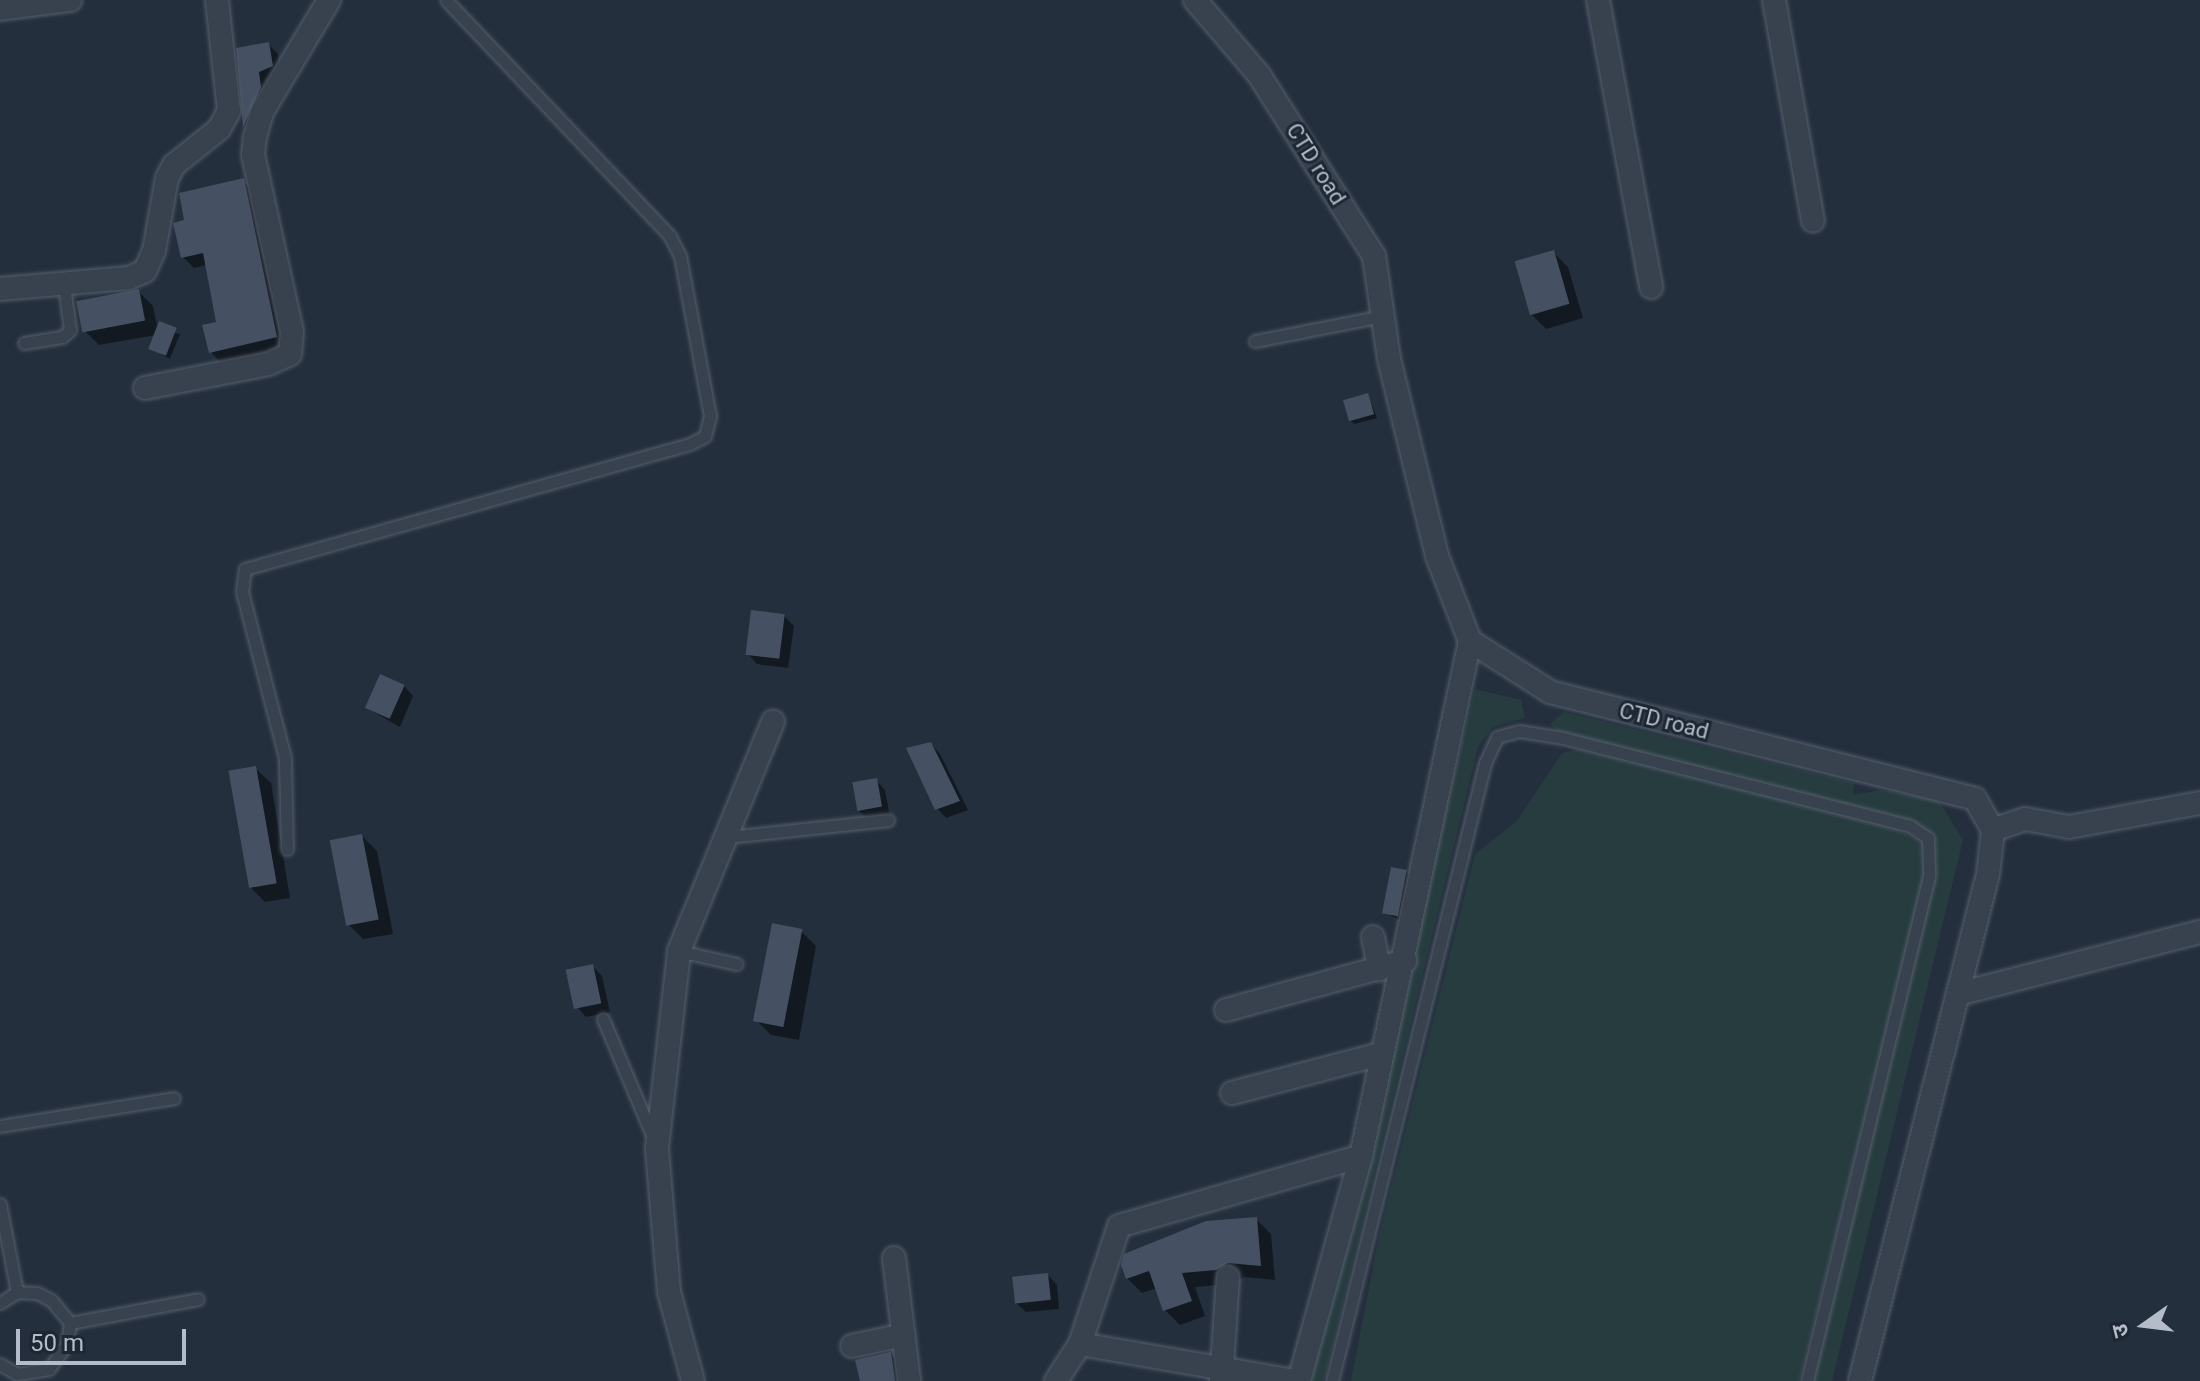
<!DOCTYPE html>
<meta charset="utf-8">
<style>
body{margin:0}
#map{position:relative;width:2200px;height:1381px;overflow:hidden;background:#242f3e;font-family:Roboto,"Noto Sans Devanagari",sans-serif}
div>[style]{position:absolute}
.green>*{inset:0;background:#263c3f}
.shadow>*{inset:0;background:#0007}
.building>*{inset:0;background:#455162;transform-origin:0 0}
.roads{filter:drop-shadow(0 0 2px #565f6c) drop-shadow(0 0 2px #565f6c)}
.service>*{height:11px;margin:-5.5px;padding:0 5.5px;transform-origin:5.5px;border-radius:5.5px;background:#38414e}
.minor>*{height:22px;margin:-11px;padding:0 11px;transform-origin:11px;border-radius:11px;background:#38414e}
span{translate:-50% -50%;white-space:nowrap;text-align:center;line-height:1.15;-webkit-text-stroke:6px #1d2633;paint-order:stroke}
.street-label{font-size:22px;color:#b4bcc9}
.north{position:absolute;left:2104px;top:1285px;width:80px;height:80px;-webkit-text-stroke:6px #1d2633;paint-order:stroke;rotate:256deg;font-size:22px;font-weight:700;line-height:32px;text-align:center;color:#b4bcc9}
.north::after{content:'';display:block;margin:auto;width:28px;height:36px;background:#b4bcc9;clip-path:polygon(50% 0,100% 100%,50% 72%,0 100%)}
.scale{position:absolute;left:16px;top:1329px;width:170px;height:36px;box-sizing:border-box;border:4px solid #b4bcc9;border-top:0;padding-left:10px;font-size:24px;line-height:28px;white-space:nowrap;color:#b4bcc9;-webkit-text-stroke:6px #1d2633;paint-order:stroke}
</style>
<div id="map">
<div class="green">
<div style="clip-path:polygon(1475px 689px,1521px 700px,1525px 718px,1493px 727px,1478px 747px,1324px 1381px,1308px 1381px)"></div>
<div style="clip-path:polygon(1564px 712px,1854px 783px,1853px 795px,1882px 790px,1939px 801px,1963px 840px,1832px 1381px,1810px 1381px,1935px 870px,1931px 834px,1912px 823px,1561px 734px,1550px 724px)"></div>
<div style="clip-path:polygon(1580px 749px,1894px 827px,1925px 845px,1926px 872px,1799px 1381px,1351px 1381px,1380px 1231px,1475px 854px,1516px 822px,1562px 753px)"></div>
</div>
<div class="shadow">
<div style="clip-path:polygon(268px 44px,278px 54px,280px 79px,267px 81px,270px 97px,253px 134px,245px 126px,238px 50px)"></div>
<div style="clip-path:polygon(243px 181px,254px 192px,288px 348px,222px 364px,211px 352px,219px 323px,207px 265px,194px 268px,183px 257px,186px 222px)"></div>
<div style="clip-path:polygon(1553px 252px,1568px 267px,1583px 318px,1546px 329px,1531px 314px)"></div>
<div style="clip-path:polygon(138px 291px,153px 306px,158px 330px,180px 334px,170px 359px,150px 348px,156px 335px,99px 345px,84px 330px)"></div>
<div style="clip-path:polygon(1368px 396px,1377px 418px,1354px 424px,1350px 420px)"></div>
<div style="clip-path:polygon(784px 616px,794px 626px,788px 668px,757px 664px,748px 654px)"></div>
<div style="clip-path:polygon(404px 686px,413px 696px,400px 727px,367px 708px)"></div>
<div style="clip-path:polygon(931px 744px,940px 754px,968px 810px,946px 818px,937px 808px)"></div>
<div style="clip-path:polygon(256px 769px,271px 783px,290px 898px,265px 902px,250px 887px)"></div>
<div style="clip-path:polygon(876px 780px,885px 790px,890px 817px,869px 820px,859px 811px)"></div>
<div style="clip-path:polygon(362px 836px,377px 851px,393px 934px,363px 939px,348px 924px)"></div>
<div style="clip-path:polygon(1406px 872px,1416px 882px,1407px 924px,1384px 912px)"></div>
<div style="clip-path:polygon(801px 931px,816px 946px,799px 1040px,771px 1035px,756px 1020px)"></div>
<div style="clip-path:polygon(592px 966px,602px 976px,610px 1012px,586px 1017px,577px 1007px)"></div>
<div style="clip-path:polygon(1256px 1219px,1271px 1234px,1275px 1280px,1244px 1277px,1232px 1284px,1195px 1287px,1205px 1316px,1180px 1325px,1165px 1310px,1157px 1288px,1142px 1293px,1127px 1278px)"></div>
<div style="clip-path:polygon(1048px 1275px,1057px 1285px,1059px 1309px,1026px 1312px,1016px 1303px)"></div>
<div style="clip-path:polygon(891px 1354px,900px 1364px,904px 1381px,864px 1381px)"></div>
</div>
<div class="building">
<div style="clip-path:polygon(269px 42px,273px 66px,259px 72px,261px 87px,243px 127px,236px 48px)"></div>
<div style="clip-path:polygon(244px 178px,277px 337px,209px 353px,202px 325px,216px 322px,203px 253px,181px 258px,173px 223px,184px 220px,179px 193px)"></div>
<div style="left:1554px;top:250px;width:56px;height:41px;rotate:74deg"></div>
<div style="left:139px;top:289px;width:32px;height:64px;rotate:79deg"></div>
<div style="left:159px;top:321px;width:19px;height:30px;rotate:21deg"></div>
<div style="left:1368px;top:393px;width:22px;height:26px;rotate:74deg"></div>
<div style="left:751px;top:610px;width:34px;height:45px;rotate:7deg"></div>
<div style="left:380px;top:674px;width:27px;height:37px;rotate:24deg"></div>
<div style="clip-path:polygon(931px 742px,960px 801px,935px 810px,906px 748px)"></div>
<div style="left:256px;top:766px;width:119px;height:28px;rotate:80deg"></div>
<div style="left:877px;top:778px;width:29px;height:25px;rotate:80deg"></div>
<div style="left:362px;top:834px;width:87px;height:33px;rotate:79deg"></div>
<div style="left:1391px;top:867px;width:16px;height:47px;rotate:11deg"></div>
<div style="left:772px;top:923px;width:31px;height:100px;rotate:11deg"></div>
<div style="left:593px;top:964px;width:40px;height:28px;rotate:78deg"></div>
<div style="clip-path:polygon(1257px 1217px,1261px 1266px,1228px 1263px,1216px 1270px,1182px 1273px,1192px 1301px,1163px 1311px,1149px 1271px,1126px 1279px,1121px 1265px,1124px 1254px,1206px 1221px)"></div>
<div style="left:1048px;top:1273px;width:27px;height:36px;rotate:84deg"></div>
<div style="clip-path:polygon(891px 1352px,895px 1381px,860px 1381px,855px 1360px)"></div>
</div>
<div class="roads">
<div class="service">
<div style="left:1255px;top:341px;width:130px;rotate:-11.1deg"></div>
<div style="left:24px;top:343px;width:38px;rotate:-9deg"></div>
<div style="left:62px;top:337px;width:11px;rotate:-41deg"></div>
<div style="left:70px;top:330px;width:45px;rotate:-97.6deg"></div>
<div style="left:729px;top:837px;width:160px;rotate:-6.1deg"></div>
<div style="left:287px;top:849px;width:91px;rotate:-91.3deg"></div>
<div style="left:285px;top:758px;width:171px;rotate:-104.5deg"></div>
<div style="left:242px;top:592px;width:23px;rotate:-83deg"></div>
<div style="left:245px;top:569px;width:462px;rotate:-15.7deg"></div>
<div style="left:690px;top:444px;width:17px;rotate:-28deg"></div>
<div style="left:705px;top:436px;width:21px;rotate:-76deg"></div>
<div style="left:710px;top:416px;width:163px;rotate:-100.6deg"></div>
<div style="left:680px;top:256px;width:22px;rotate:-117deg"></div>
<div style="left:670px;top:236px;width:325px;rotate:-133.5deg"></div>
<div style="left:679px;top:951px;width:59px;rotate:12.6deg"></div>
<div style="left:603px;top:1019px;width:131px;rotate:67.1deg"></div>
<div style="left:0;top:1126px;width:176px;rotate:-9.1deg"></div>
<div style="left:0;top:1204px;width:90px;rotate:79.1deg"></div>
<div style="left:0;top:1303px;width:20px;rotate:-33deg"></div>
<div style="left:17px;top:1292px;width:20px;rotate:3deg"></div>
<div style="left:37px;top:1293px;width:16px;rotate:27deg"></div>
<div style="left:51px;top:1300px;width:30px;rotate:50deg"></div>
<div style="left:70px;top:1323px;width:21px;rotate:98deg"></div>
<div style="left:67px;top:1344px;width:31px;rotate:126deg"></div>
<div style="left:49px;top:1369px;width:32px;rotate:171deg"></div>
<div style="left:17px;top:1374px;width:20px;rotate:-150deg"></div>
<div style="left:70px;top:1323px;width:130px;rotate:-10.6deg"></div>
<div style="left:1332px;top:1381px;width:637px;rotate:-76.09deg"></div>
<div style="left:1485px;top:763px;width:29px;rotate:-65deg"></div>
<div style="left:1497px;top:737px;width:23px;rotate:-15deg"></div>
<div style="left:1519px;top:731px;width:45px;rotate:9deg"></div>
<div style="left:1563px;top:738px;width:358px;rotate:14.2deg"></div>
<div style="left:1910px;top:826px;width:22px;rotate:34deg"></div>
<div style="left:1928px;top:838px;width:38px;rotate:88deg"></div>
<div style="left:1929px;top:876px;width:520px;rotate:103.58deg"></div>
</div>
<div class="minor">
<div style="left:1195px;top:0;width:99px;rotate:49.5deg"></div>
<div style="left:1259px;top:75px;width:214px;rotate:57.6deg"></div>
<div style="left:1374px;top:256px;width:104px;rotate:81.7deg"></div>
<div style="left:1389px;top:359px;width:203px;rotate:76.3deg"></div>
<div style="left:1437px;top:556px;width:91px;rotate:68.8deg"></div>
<div style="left:1470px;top:641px;width:95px;rotate:32.5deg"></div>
<div style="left:1550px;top:692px;width:438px;rotate:14.1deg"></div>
<div style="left:1975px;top:799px;width:36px;rotate:60deg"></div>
<div style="left:1993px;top:830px;width:44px;rotate:96.5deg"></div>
<div style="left:1988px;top:874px;width:523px;rotate:104.17deg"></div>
<div style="left:1598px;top:0;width:292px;rotate:79.5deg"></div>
<div style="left:1774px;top:0;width:224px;rotate:80deg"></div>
<div style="left:0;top:9px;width:71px;rotate:-7.3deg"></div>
<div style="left:0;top:289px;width:129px;rotate:-4.9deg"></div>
<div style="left:129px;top:278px;width:17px;rotate:-24deg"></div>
<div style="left:145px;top:271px;width:22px;rotate:-66deg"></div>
<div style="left:154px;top:251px;width:74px;rotate:-79.9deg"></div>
<div style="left:167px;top:178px;width:15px;rotate:-62deg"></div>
<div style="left:174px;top:165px;width:58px;rotate:-38.7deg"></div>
<div style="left:219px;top:129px;width:21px;rotate:-61deg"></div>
<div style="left:229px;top:111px;width:112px;rotate:-96.2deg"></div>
<div style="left:145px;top:388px;width:125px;rotate:-11deg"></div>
<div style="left:268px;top:364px;width:24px;rotate:-24deg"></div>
<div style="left:290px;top:354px;width:22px;rotate:-85deg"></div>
<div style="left:292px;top:332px;width:181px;rotate:-102.4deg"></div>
<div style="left:253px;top:155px;width:18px;rotate:-84deg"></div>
<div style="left:255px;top:137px;width:26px;rotate:-74deg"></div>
<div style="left:262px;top:112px;width:131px;rotate:-59.1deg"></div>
<div style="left:1993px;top:830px;width:34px;rotate:-19deg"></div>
<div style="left:2025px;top:819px;width:45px;rotate:10.3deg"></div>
<div style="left:2069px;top:827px;width:133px;rotate:-10.4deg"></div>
<div style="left:1373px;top:937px;width:33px;rotate:79deg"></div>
<div style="left:1958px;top:994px;width:250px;rotate:-14.4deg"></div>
<div style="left:1226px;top:1010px;width:186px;rotate:-15.3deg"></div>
<div style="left:1232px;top:1093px;width:154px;rotate:-14.7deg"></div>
<div style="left:894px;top:1258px;width:124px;rotate:83deg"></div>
<div style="left:1080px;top:1344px;width:218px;rotate:9.8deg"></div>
<div style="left:852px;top:1346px;width:53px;rotate:-11.9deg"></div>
<div style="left:693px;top:1381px;width:92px;rotate:-105.1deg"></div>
<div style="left:669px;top:1292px;width:144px;rotate:-94.8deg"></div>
<div style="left:657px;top:1148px;width:198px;rotate:-83.6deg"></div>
<div style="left:679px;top:951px;width:248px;rotate:-67.7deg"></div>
<div style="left:1056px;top:1381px;width:44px;rotate:-57deg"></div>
<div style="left:1080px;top:1344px;width:124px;rotate:-71.7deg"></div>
<div style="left:1119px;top:1226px;width:252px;rotate:-16.1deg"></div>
<div style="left:1361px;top:1156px;width:526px;rotate:-78.05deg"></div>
<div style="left:1221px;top:1381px;width:104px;rotate:-86.1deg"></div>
<div style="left:1299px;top:1381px;width:233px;rotate:-74.6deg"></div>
</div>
</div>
<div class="street-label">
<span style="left:1316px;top:164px;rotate:58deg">CTD road</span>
<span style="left:1664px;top:721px;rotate:14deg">CTD road</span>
</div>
<div class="north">उ</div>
<div class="scale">50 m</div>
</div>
